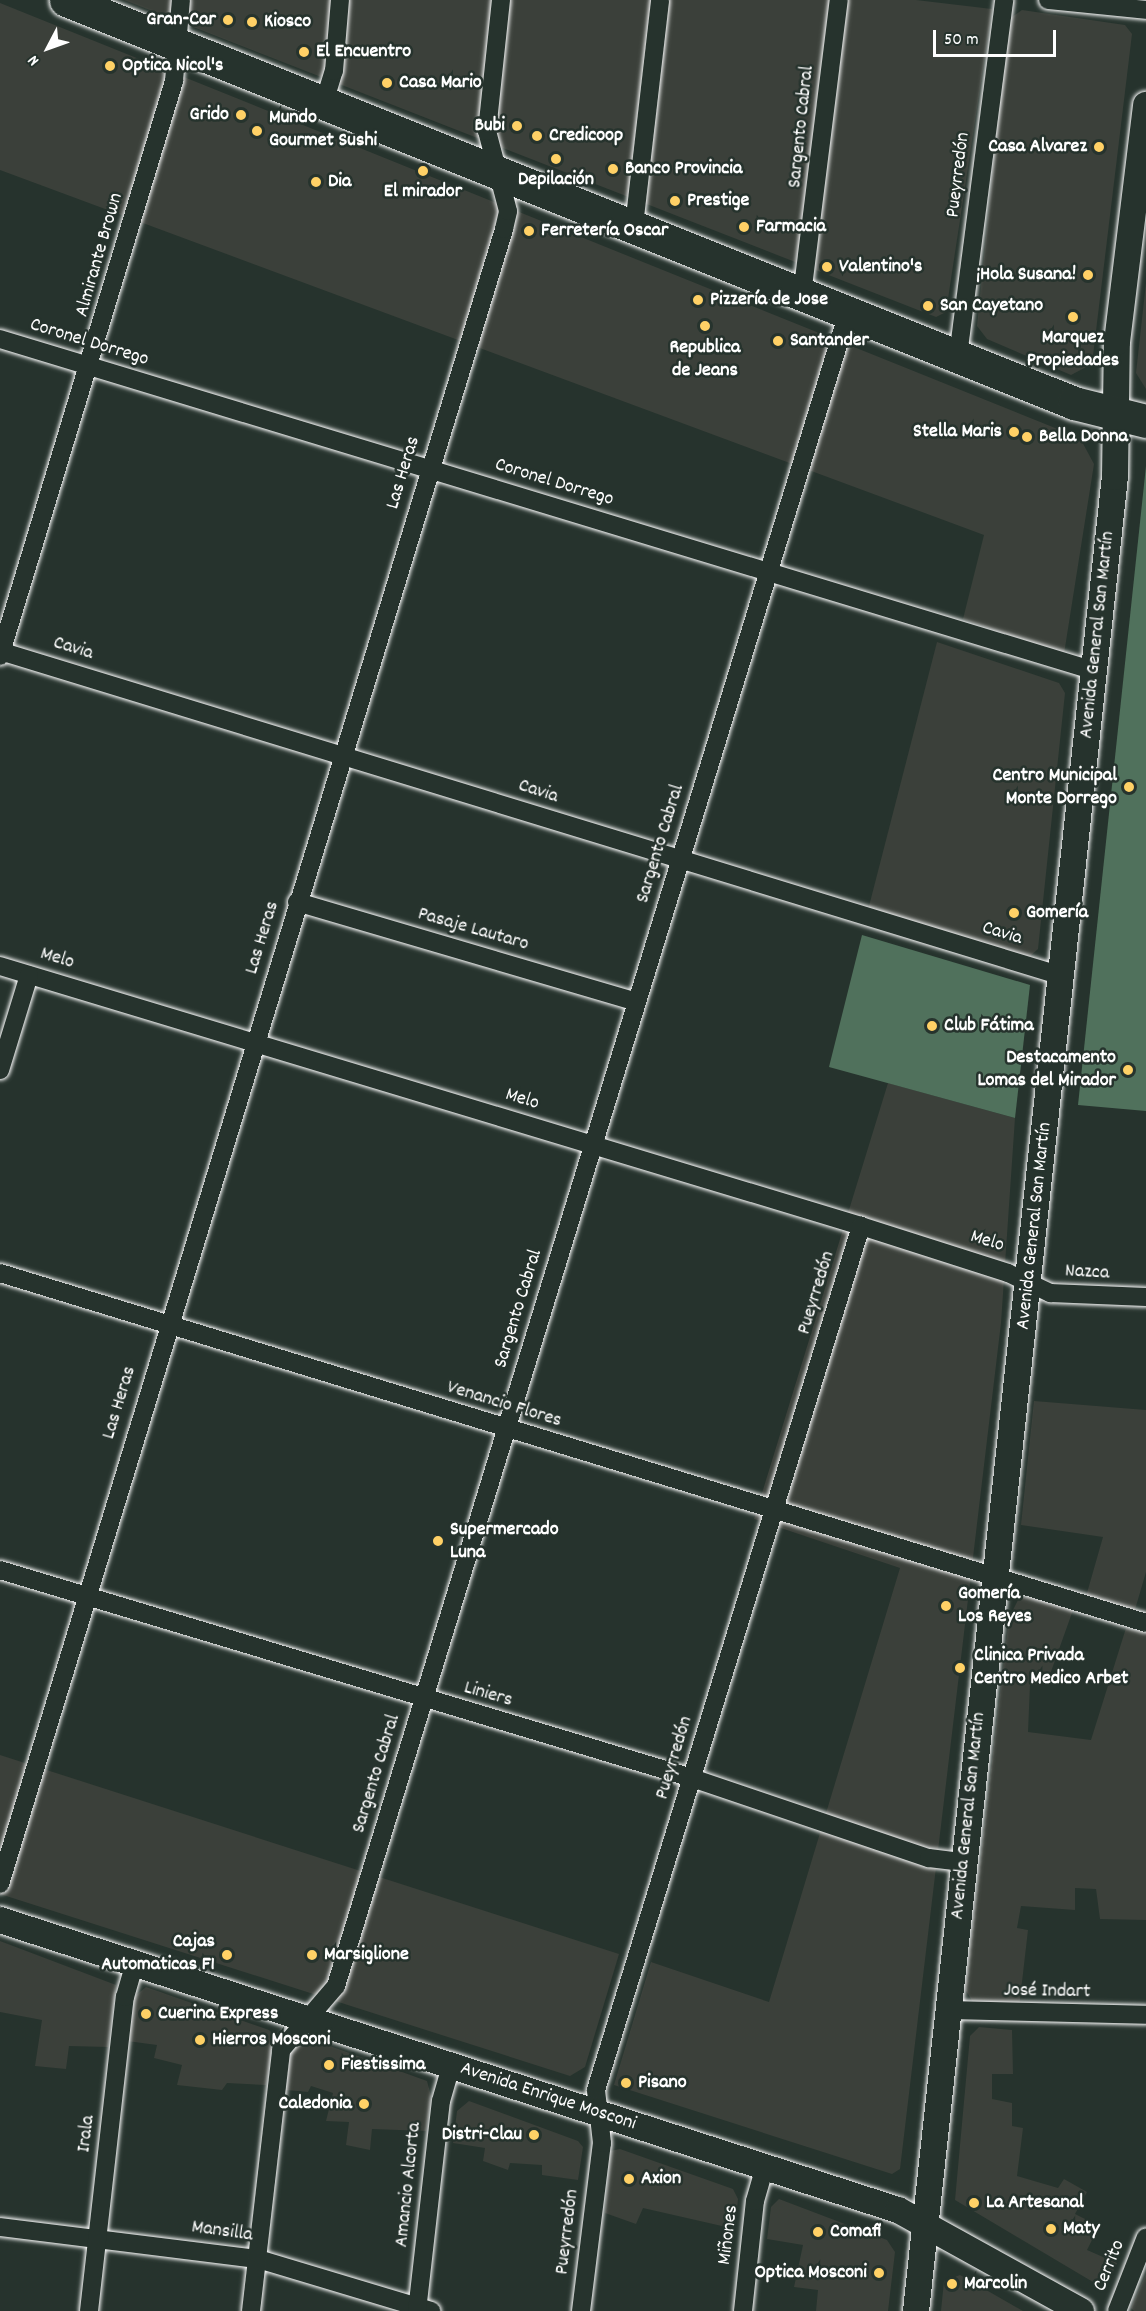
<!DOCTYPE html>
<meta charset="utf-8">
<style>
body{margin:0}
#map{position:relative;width:1146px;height:2311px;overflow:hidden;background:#26332d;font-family:Dekko,sans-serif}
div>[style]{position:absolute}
.built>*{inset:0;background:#3b403a}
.green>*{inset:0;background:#50715c}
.roads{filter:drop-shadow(0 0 2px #fff) drop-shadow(0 0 2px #fff)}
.street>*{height:18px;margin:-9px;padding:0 9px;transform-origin:9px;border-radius:9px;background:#26332d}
.secondary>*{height:26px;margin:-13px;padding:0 13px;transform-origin:13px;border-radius:13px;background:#26332d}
.highway>*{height:33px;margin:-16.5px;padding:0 16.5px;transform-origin:16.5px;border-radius:16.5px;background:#26332d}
.dots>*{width:16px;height:16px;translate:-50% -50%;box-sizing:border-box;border:3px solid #26332d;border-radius:50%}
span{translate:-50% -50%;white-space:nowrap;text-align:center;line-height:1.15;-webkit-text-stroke:5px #26332d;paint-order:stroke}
.poi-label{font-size:20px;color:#fff;font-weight:700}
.right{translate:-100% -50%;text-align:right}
.left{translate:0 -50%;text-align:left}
.street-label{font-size:20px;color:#fff}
.north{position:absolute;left:18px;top:18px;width:60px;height:60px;-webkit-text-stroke:4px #26332d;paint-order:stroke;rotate:229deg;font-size:16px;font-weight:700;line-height:24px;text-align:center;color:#fff}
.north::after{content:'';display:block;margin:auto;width:21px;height:27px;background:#fff;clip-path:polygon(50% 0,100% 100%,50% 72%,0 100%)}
.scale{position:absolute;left:933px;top:30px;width:123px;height:27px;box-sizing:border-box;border:3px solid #fff;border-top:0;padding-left:8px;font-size:18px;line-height:21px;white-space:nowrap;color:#fff;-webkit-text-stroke:4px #26332d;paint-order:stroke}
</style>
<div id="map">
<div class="built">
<div style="clip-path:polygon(124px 0,916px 0,992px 9px,946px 312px,936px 317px)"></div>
<div style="clip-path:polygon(0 3px,1080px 438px,1094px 464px,1064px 654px,963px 619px,984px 535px,0 170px)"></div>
<div style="clip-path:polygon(1022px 10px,1125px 25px,1132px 34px,1092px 364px,1071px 375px,987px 339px,977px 326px,1008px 20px)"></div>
<div style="clip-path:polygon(1146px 283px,1146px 389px,1136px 373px)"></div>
<div style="clip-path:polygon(937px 642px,1059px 683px,1065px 693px,1038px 949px,1029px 957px,867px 914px)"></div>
<div style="clip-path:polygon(888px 1083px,1015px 1118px,1001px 1323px,900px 2169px,892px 2174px,614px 2085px,651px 1962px,769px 2002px,900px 1568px,754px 1519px)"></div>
<div style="clip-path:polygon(1034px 1401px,1146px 1410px,1146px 1572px,1134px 1613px,1085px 1600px,1103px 1537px,1021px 1525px)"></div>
<div style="clip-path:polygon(1029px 1597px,1073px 1610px,1047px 1683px,1030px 1685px,1028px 1732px,1091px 1740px,1126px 1628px,1146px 1633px,1146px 1920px,1100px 1919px,1096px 1889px,1075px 1888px,1075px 1910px,1021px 1906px,1017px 1928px,1028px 1930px,1019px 2008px,974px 2004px,965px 1989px,1009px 1618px,1019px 1598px)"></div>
<div style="clip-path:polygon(0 1755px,619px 1954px,585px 2067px,570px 2076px,0 1894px)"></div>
<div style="clip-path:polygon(0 1941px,116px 1985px,108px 2047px,69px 2046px,66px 2069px,35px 2066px,42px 2020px,0 2012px)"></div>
<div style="clip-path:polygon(146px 1987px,269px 2030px,274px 2035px,266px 2085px,227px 2083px,222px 2090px,177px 2085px,182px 2065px,154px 2058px,157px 2045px,127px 2041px,135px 1996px)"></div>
<div style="clip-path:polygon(979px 2027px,1012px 2030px,1013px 2074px,992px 2074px,992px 2099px,1012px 2103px,1012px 2126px,1023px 2128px,1017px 2176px,1058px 2188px,1064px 2179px,1087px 2192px,1075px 2214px,1099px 2226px,1087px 2250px,1117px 2263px,1108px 2282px,1098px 2285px,955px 2200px,970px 2036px)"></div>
<div style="clip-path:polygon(305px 2037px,427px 2081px,431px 2096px,426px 2131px,372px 2129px,370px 2150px,346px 2145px,349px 2122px,326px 2121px,333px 2093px,311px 2086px,308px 2092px,286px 2090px,291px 2048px)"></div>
<div style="clip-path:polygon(469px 2101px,578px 2141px,583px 2147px,578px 2180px,542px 2175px,542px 2165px,510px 2163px,508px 2170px,483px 2161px,485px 2148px,453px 2143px,457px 2111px)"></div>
<div style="clip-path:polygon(620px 2149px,733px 2189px,738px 2199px,735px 2229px,643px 2208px,636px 2224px,605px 2213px,610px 2151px)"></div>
<div style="clip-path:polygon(779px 2199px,887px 2240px,895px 2252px,888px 2311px,816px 2311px,818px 2290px,794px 2287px,803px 2245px,767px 2239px,771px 2207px)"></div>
<div style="clip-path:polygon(1146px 2274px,1146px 2311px,1134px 2311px,1131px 2308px)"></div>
<div style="clip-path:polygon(960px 2275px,1023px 2311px,941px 2311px,944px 2281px)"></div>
</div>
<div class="green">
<div style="clip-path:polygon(1146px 466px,1146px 1111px,1078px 1105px)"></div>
<div style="clip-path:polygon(862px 935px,1030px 985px,1015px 1118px,829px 1067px)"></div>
</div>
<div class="roads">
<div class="street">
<div style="left:1048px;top:0;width:99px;rotate:5.8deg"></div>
<div style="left:323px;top:106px;width:37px;rotate:-73deg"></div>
<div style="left:334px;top:71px;width:71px;rotate:-85.2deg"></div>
<div style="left:634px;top:226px;width:227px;rotate:-83.4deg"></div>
<div style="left:802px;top:295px;width:297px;rotate:-82.9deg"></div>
<div style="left:0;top:339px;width:1144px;rotate:16.87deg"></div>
<div style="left:958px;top:356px;width:359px;rotate:-82.6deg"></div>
<div style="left:0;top:651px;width:1111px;rotate:17.02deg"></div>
<div style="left:0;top:656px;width:601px;rotate:-73.16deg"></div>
<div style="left:174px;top:81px;width:81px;rotate:-85.1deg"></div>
<div style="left:297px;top:902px;width:354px;rotate:16.4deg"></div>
<div style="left:0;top:966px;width:899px;rotate:16.8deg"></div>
<div style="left:861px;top:1226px;width:154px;rotate:17.7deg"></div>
<div style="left:1008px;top:1273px;width:47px;rotate:25.5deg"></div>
<div style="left:1050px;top:1293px;width:96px;rotate:2.4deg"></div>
<div style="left:0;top:1070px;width:99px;rotate:-73deg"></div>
<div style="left:0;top:1273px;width:1198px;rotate:16.98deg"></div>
<div style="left:0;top:1570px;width:723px;rotate:16.73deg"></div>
<div style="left:692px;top:1778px;width:250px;rotate:18.7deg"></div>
<div style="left:929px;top:1858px;width:34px;rotate:7deg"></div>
<div style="left:0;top:1884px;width:1730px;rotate:-73.06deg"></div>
<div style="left:504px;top:229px;width:18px;rotate:-77deg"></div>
<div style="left:508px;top:211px;width:83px;rotate:-104.7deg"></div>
<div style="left:487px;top:131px;width:132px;rotate:-83.9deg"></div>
<div style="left:948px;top:2010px;width:198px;rotate:1.4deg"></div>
<div style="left:0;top:2227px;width:260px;rotate:7.1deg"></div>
<div style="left:258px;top:2259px;width:181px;rotate:16.7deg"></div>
<div style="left:89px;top:2311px;width:316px;rotate:-83.5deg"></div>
<div style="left:125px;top:1997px;width:35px;rotate:-74deg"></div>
<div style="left:251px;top:2311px;width:263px;rotate:-83.4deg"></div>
<div style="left:281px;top:2050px;width:84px;rotate:-49.3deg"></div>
<div style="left:336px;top:1986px;width:1751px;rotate:-72.99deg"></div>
<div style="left:417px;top:2311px;width:211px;rotate:-83.5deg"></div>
<div style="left:441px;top:2101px;width:37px;rotate:-74deg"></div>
<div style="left:581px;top:2311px;width:169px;rotate:-82.9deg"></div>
<div style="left:602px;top:2143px;width:53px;rotate:-96.5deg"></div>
<div style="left:596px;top:2090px;width:904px;rotate:-72.95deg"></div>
<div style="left:743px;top:2311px;width:111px;rotate:-83.8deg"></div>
<div style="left:755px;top:2201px;width:36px;rotate:-74deg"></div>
<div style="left:1117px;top:2311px;width:79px;rotate:-68.6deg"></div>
</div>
<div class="secondary">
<div style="left:0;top:1920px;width:944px;rotate:17.9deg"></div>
<div style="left:898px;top:2210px;width:209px;rotate:28.9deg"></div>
<div style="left:916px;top:2311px;width:1845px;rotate:-83.81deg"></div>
<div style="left:1115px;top:477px;width:135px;rotate:-89.2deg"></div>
<div style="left:1117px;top:342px;width:239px;rotate:-83deg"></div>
</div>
<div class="highway">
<div style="left:66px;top:0;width:1086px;rotate:21.79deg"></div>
<div style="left:1074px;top:403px;width:74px;rotate:14deg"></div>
</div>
</div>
<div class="dots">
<div style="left:228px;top:20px;background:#ffd166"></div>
<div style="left:252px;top:22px;background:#ffd166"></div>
<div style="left:304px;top:52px;background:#ffd166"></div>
<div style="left:110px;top:66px;background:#ffd166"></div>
<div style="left:387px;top:83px;background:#ffd166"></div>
<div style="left:241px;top:115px;background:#ffd166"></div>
<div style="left:517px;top:126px;background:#ffd166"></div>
<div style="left:257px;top:131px;background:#ffd166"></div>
<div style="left:537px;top:136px;background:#ffd166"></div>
<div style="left:1099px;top:147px;background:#ffd166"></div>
<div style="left:556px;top:159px;background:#ffd166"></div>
<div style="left:613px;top:169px;background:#ffd166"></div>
<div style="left:423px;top:171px;background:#ffd166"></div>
<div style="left:316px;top:182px;background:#ffd166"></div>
<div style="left:675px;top:201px;background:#ffd166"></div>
<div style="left:744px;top:227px;background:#ffd166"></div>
<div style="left:529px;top:231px;background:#ffd166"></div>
<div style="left:827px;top:267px;background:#ffd166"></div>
<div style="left:1088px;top:275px;background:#ffd166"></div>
<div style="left:698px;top:300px;background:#ffd166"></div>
<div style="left:928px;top:306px;background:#ffd166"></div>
<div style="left:1073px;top:317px;background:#ffd166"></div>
<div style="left:705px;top:326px;background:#ffd166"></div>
<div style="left:778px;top:341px;background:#ffd166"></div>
<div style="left:1014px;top:432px;background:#ffd166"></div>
<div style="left:1027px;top:437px;background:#ffd166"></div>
<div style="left:1129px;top:787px;background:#ffd166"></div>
<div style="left:1014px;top:913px;background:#ffd166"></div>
<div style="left:932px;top:1026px;background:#ffd166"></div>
<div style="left:1128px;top:1070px;background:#ffd166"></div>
<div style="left:438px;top:1541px;background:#ffd166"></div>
<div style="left:946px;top:1606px;background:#ffd166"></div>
<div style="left:960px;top:1668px;background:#ffd166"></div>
<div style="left:227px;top:1955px;background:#ffd166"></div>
<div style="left:312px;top:1955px;background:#ffd166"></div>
<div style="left:146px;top:2014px;background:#ffd166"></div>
<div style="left:200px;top:2040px;background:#ffd166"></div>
<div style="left:329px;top:2065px;background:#ffd166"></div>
<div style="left:626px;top:2083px;background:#ffd166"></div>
<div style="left:364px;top:2104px;background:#ffd166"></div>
<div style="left:534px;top:2135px;background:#ffd166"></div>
<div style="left:629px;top:2179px;background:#ffd166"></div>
<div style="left:974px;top:2203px;background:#ffd166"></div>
<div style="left:1051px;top:2229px;background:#ffd166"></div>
<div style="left:818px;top:2232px;background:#ffd166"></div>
<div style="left:879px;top:2273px;background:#ffd166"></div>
<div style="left:952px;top:2284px;background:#ffd166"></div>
</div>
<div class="poi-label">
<span class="right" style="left:216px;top:20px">Gran-Car</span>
<span class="left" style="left:264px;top:22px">Kiosco</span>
<span class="left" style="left:316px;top:52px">El Encuentro</span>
<span class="left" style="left:122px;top:66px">Optica Nicol's</span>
<span class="left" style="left:399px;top:83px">Casa Mario</span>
<span class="right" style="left:229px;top:115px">Grido</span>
<span class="left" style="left:269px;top:130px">Mundo<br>Gourmet Sushi</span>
<span class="right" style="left:505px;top:126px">Bubi</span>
<span class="left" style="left:549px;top:136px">Credicoop</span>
<span class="right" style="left:1087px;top:147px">Casa Alvarez</span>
<span class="left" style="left:625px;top:169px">Banco Provincia</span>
<span style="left:556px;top:180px">Depilación</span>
<span class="left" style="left:328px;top:182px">Dia</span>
<span style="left:423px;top:192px">El mirador</span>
<span class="left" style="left:687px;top:201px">Prestige</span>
<span class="left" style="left:756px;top:227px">Farmacia</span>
<span class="left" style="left:541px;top:231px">Ferretería Oscar</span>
<span class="left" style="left:839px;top:267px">Valentino's</span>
<span class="right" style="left:1076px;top:275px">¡Hola Susana!</span>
<span class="left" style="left:710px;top:300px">Pizzería de Jose</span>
<span class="left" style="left:940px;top:306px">San Cayetano</span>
<span style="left:1073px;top:350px">Marquez<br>Propiedades</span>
<span class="left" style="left:790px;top:341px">Santander</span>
<span style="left:705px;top:360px">Republica<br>de Jeans</span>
<span class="right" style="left:1002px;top:432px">Stella Maris</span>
<span class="left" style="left:1039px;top:437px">Bella Donna</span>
<span class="right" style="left:1117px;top:788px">Centro Municipal<br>Monte Dorrego</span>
<span class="left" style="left:1026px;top:913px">Gomería</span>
<span class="left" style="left:944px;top:1026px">Club Fátima</span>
<span class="right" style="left:1116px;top:1070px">Destacamento<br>Lomas del Mirador</span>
<span class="left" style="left:450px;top:1542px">Supermercado<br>Luna</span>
<span class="left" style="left:958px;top:1606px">Gomería<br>Los Reyes</span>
<span class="left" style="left:974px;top:1668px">Clinica Privada<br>Centro Medico Arbet</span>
<span class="right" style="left:215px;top:1954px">Cajas<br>Automaticas F1</span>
<span class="left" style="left:324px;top:1955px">Marsiglione</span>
<span class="left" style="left:158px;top:2014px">Cuerina Express</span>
<span class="left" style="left:212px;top:2040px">Hierros Mosconi</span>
<span class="left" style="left:341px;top:2065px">Fiestissima</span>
<span class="left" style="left:638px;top:2083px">Pisano</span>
<span class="right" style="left:352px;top:2104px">Caledonia</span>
<span class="right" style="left:522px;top:2135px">Distri-Clau</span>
<span class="left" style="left:641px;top:2179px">Axion</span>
<span class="left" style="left:986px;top:2203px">La Artesanal</span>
<span class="left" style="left:1063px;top:2229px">Maty</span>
<span class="left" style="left:830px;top:2232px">Comafi</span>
<span class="right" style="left:867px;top:2273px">Optica Mosconi</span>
<span class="left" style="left:964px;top:2284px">Marcolin</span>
</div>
<div class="street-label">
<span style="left:802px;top:127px;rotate:-84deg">Sargento Cabral</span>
<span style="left:959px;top:175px;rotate:-83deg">Pueyrredón</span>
<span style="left:100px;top:255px;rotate:-74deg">Almirante Brown</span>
<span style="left:89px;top:343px;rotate:17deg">Coronel Dorrego</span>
<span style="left:404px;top:473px;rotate:-73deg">Las Heras</span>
<span style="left:554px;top:483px;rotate:17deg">Coronel Dorrego</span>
<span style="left:1098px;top:635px;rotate:-84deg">Avenida General San Martín</span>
<span style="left:73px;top:649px;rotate:17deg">Cavia</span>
<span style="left:538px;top:792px;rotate:18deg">Cavia</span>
<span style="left:661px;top:844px;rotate:-73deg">Sargento Cabral</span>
<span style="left:473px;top:930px;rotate:16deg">Pasaje Lautaro</span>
<span style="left:1002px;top:934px;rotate:17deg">Cavia</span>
<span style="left:263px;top:938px;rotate:-73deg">Las Heras</span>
<span style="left:57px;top:959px;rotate:17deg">Melo</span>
<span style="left:522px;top:1100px;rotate:17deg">Melo</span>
<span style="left:1035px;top:1226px;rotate:-84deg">Avenida General San Martín</span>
<span style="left:987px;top:1242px;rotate:17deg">Melo</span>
<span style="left:1087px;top:1273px;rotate:3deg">Nazca</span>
<span style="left:817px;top:1293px;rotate:-73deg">Pueyrredón</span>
<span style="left:519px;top:1309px;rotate:-73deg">Sargento Cabral</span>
<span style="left:120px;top:1403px;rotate:-73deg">Las Heras</span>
<span style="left:504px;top:1405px;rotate:17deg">Venancio Flores</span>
<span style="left:488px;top:1695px;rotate:16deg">Liniers</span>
<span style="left:675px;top:1758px;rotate:-73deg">Pueyrredón</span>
<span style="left:377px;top:1774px;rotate:-73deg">Sargento Cabral</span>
<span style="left:969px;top:1816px;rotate:-84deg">Avenida General San Martín</span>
<span style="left:1047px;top:1992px;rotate:1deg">José Indart</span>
<span style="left:548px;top:2097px;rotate:18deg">Avenida Enrique Mosconi</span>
<span style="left:87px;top:2134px;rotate:-83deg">Irala</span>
<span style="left:409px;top:2185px;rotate:-84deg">Amancio Alcorta</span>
<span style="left:222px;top:2232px;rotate:8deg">Mansilla</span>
<span style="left:568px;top:2232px;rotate:-83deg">Pueyrredón</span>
<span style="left:729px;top:2235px;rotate:-83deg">Miñones</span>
<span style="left:1110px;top:2266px;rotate:-68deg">Cerrito</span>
</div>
<div class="north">N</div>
<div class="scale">50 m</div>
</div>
